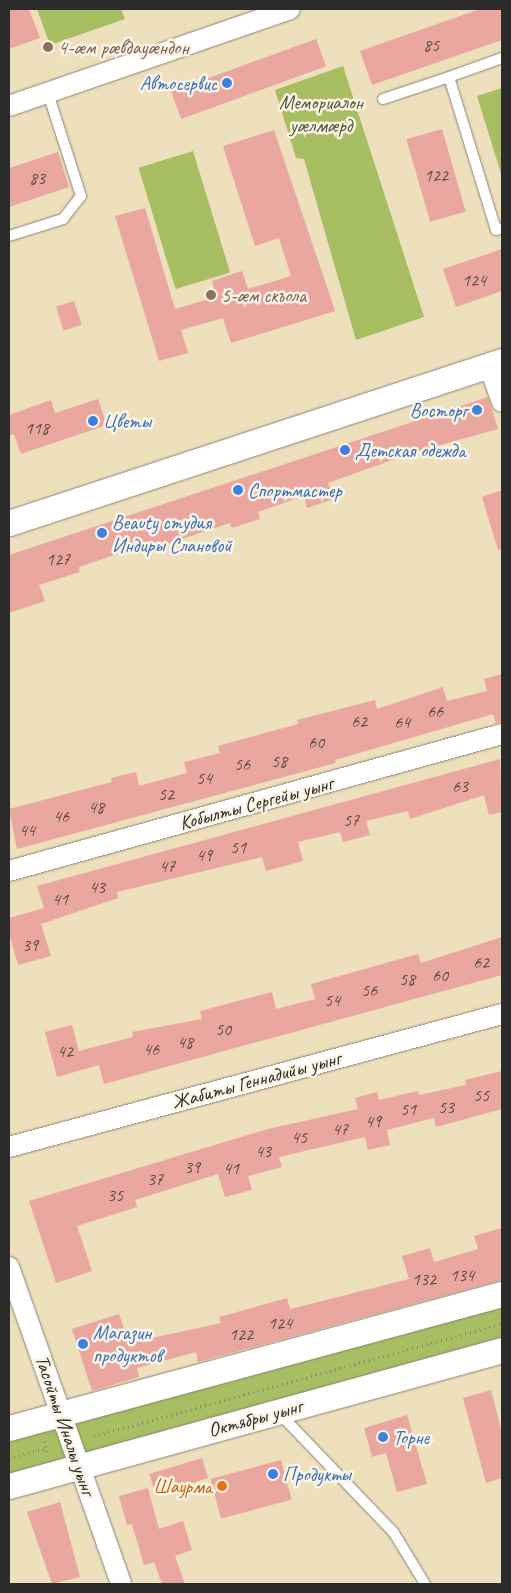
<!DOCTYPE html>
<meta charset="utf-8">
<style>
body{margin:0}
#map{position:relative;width:511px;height:1593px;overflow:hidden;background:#eedfbd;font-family:Caveat,sans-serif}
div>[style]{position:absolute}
.green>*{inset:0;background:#a8be63;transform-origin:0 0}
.building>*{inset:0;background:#eaa79f;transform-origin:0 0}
.path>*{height:3px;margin-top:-1.5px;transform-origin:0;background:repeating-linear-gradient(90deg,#8c8574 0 1px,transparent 0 5px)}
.roads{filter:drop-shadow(0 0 1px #8c8574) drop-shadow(0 0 1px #8c8574)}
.service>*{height:10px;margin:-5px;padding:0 5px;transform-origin:5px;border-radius:5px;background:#fff}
.minor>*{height:20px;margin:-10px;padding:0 10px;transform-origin:10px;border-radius:10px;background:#fff}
.tertiary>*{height:25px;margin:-12.5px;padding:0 12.5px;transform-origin:12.5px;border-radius:12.5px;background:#fff}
.dots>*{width:14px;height:14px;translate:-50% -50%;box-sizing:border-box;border:2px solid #fcf5e5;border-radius:50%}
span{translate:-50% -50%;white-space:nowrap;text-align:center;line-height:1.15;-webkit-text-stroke:5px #fcf5e5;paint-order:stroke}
.number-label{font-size:18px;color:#5b4a48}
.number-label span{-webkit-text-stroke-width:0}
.education-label{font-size:20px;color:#785e54}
.left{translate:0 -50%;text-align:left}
.shop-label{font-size:20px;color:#366cbe}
.right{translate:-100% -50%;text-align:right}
.park-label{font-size:20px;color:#50573c}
.street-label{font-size:20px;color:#2b2b2b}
.food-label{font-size:20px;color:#c56008}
.frame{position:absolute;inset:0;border:10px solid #2b2b2b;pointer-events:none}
</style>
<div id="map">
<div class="green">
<div style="clip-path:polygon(37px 9px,121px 9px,125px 19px,50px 45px)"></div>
<div style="clip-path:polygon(343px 66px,424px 317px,356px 340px,304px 159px,296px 158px,275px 90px)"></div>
<div style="clip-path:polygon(502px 88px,502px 177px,477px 96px)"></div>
<div style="left:193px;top:151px;width:127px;height:57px;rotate:73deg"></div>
<div style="clip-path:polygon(502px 1302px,502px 1343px,83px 1455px,73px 1422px)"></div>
<div style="clip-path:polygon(56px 1425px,67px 1460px,9px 1479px,9px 1435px)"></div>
</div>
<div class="building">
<div style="clip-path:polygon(9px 9px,29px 9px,40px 38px,9px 49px)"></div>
<div style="clip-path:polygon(480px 9px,502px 9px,502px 40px,372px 85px,360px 51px)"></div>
<div style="left:316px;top:39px;width:29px;height:154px;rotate:70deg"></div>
<div style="left:442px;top:129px;width:86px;height:37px;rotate:74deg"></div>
<div style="clip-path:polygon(274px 130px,335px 311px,231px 343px,223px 318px,181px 330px,188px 353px,159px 361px,115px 216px,145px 208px,175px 309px,216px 297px,212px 281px,242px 271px,248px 289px,291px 276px,279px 238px,255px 246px,223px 146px)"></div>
<div style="clip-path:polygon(58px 152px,69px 187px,9px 207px,9px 168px)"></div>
<div style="clip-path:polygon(502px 249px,502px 291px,456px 307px,443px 269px)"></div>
<div style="left:74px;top:301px;width:25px;height:19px;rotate:72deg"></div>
<div style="clip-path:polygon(488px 397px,498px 429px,409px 454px,328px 483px,334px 499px,307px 508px,304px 496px,258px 512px,260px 519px,232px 528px,230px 523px,137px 554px,135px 548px,79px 567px,80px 572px,39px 585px,45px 601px,9px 613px,9px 555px)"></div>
<div style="clip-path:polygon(98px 399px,107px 425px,21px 454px,14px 434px,9px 436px,9px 415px,51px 400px,55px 413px)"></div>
<div style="clip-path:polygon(502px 490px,502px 549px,498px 550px,482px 497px)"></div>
<div style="clip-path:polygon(502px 674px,502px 722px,496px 723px,493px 714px,335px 760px,336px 763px,17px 849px,9px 809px,112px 782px,111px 778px,136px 772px,139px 786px,187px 773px,184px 762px,220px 753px,218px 746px,298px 724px,297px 720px,375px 700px,377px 709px,443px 687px,447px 701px,487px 691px,484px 679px)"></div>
<div style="clip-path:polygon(500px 759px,502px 812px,489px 815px,484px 795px,410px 819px,408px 811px,366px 821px,370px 835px,343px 842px,340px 832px,298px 842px,303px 861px,266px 871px,262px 857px,117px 892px,118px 898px,41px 924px,51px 956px,18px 965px,9px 933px,9px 918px,44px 908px,37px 886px)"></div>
<div style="clip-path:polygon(502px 937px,502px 975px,104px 1084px,99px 1065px,57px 1077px,45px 1032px,72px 1025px,79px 1051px,133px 1037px,132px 1032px,202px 1019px,200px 1011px,272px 992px,276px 1009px,315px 999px,311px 984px,418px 954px,421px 963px)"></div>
<div style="clip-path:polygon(502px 1071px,502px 1109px,436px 1127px,434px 1118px,387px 1130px,390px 1145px,368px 1150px,365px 1137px,279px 1157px,282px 1167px,248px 1176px,252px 1190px,225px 1197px,218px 1174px,135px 1200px,137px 1207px,77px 1226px,92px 1271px,56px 1283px,29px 1201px,268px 1129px,358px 1109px,355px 1098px,377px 1092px,379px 1100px,418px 1091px,419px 1095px,466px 1085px,465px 1080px)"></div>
<div style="clip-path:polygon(502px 1228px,502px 1280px,198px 1362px,196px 1352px,137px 1368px,139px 1377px,92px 1391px,72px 1329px,119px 1314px,129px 1343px,221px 1323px,219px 1317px,287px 1298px,290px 1309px,409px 1279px,402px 1256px,430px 1248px,434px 1262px,478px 1249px,474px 1236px)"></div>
<div style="clip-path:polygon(491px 1390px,502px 1433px,502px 1478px,486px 1483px,463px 1398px)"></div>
<div style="clip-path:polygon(407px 1415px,427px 1484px,397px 1492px,386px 1453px,372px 1457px,364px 1428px)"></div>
<div style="left:202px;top:1458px;width:21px;height:55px;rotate:73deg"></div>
<div style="left:281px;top:1460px;width:41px;height:73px;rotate:75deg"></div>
<div style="clip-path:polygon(148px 1488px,159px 1529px,183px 1521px,192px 1550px,175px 1556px,185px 1584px,162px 1584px,154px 1562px,144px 1565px,132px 1524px,127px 1525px,119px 1496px)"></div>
<div style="clip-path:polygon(60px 1502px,80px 1577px,52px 1584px,27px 1512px)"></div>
</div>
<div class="path">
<div style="left:94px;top:1436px;width:423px;rotate:-15.4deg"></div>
<div style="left:44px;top:1441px;width:14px;rotate:73deg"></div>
<div style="left:9px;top:1458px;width:38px;rotate:-15deg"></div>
</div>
<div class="roads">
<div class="service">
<div style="left:502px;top:58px;width:56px;rotate:160.3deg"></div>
<div style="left:449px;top:77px;width:160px;rotate:72.9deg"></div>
<div style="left:496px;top:230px;width:6px;rotate:-18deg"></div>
<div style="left:383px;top:99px;width:70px;rotate:-18.4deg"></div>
<div style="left:9px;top:236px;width:57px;rotate:-17.5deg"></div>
<div style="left:63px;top:219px;width:29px;rotate:-52deg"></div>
<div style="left:81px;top:196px;width:108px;rotate:-107.8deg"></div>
<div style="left:279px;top:1413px;width:166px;rotate:46.2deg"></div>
<div style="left:394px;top:1533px;width:60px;rotate:58.7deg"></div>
</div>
<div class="minor">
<div style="left:9px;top:106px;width:297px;rotate:-19deg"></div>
<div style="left:489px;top:366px;width:38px;rotate:70deg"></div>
<div style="left:9px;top:871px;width:512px;rotate:-15.53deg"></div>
<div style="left:9px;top:1147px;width:511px;rotate:-15.1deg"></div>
<div style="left:9px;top:1267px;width:336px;rotate:70.5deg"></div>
</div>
<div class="tertiary">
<div style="left:9px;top:523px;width:519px;rotate:-18.19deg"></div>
<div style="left:9px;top:1428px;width:511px;rotate:-15.21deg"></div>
<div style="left:9px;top:1486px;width:511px;rotate:-15.42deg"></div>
</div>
</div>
<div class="dots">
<div style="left:48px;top:47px;background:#8d6e63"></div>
<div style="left:227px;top:83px;background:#3f7fe0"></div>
<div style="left:211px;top:295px;background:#8d6e63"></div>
<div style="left:477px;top:410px;background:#3f7fe0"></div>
<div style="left:93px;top:421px;background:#3f7fe0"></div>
<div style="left:345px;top:450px;background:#3f7fe0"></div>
<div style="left:238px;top:490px;background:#3f7fe0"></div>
<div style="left:102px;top:533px;background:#3f7fe0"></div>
<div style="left:83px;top:1344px;background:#3f7fe0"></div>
<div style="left:383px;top:1437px;background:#3f7fe0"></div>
<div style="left:273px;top:1474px;background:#3f7fe0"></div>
<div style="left:222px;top:1486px;background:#e8710a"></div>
</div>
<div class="number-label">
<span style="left:431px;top:45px">85</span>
<span style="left:436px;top:175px">122</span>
<span style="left:37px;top:178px">83</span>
<span style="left:474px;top:280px">124</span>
<span style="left:37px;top:428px">118</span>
<span style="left:58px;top:559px">127</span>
<span style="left:435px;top:711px">66</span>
<span style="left:359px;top:721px">62</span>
<span style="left:402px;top:722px">64</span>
<span style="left:316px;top:742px">60</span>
<span style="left:279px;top:761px">58</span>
<span style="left:242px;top:764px">56</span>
<span style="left:204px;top:778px">54</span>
<span style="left:460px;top:786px">63</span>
<span style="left:166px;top:794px">52</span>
<span style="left:96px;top:807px">48</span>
<span style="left:61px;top:816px">46</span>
<span style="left:351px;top:820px">57</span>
<span style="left:27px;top:830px">44</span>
<span style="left:238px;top:847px">51</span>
<span style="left:204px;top:855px">49</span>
<span style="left:167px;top:866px">47</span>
<span style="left:97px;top:887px">43</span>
<span style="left:60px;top:899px">41</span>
<span style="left:30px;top:945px">39</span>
<span style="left:481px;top:962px">62</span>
<span style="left:440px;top:975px">60</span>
<span style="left:407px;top:979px">58</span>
<span style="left:369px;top:990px">56</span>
<span style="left:332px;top:1000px">54</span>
<span style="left:223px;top:1029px">50</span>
<span style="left:185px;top:1042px">48</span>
<span style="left:151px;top:1049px">46</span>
<span style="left:65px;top:1051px">42</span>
<span style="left:481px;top:1095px">55</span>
<span style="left:446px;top:1107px">53</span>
<span style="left:408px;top:1109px">51</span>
<span style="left:373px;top:1121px">49</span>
<span style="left:340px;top:1129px">47</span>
<span style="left:299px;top:1137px">45</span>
<span style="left:263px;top:1151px">43</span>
<span style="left:192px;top:1167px">39</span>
<span style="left:231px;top:1168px">41</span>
<span style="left:155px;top:1179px">37</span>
<span style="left:115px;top:1195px">35</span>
<span style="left:462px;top:1275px">134</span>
<span style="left:424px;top:1279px">132</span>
<span style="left:280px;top:1323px">124</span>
<span style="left:241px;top:1334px">122</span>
</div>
<div class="education-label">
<span class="left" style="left:58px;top:47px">4-æм рӕвдауӕндон</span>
<span class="left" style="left:221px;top:295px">5-æм скъола</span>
</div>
<div class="shop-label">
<span class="right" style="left:217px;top:83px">Автосервис</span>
<span class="right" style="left:467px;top:410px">Восторг</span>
<span class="left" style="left:103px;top:421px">Цветы</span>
<span class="left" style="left:355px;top:450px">Детская одежда</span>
<span class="left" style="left:248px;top:490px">Спортмастер</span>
<span class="left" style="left:112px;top:534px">Beauty студия<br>Индиры Слановой</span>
<span class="left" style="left:93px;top:1344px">Магазин<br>продуктов</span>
<span class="left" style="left:393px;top:1437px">Торне</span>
<span class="left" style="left:283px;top:1474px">Продукты</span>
</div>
<div class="park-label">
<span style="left:321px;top:114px">Мемориалон<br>уæлмæрд</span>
</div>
<div class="street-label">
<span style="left:256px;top:803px;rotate:-15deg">Кобылты Сергейы уынг</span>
<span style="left:256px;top:1080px;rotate:-15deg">Жабиты Геннадийы уынг</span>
<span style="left:255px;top:1418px;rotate:-15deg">Октябры уынг</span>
<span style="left:65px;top:1425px;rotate:71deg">Тасойты Иналы уынг</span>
</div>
<div class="food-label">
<span class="right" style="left:212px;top:1486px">Шаурма</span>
</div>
<div class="frame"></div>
</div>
